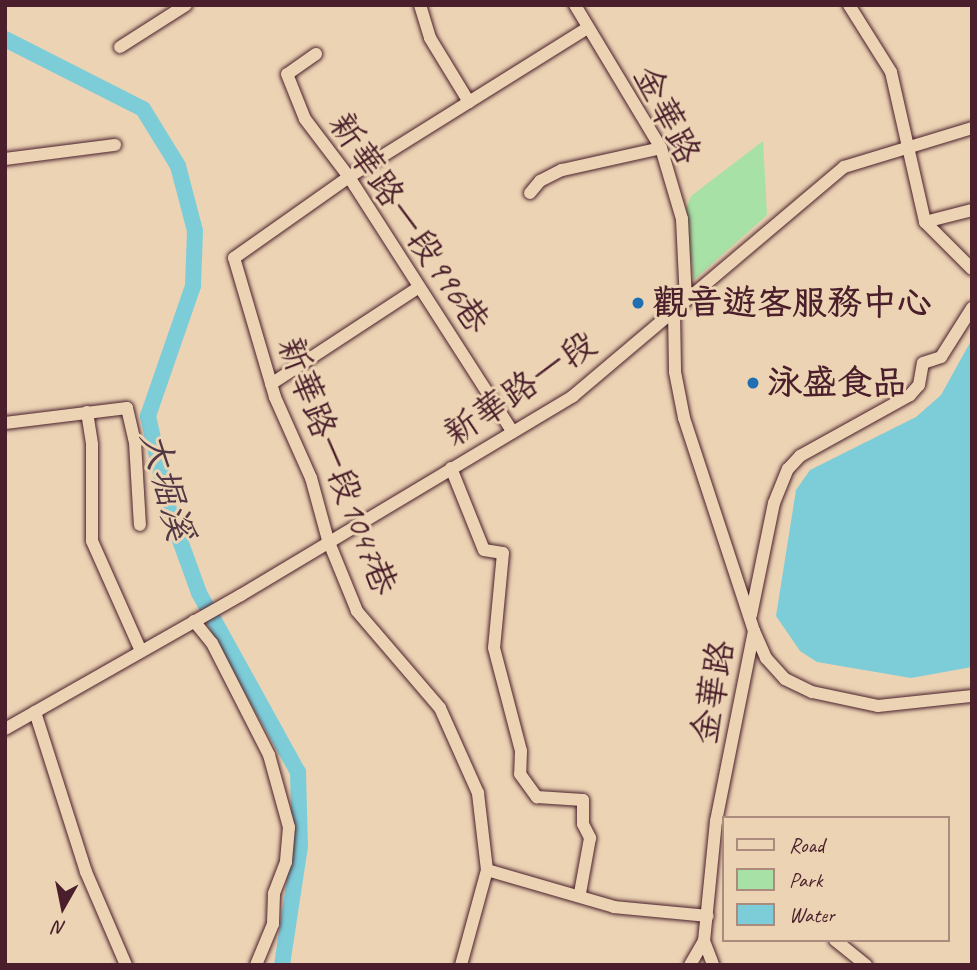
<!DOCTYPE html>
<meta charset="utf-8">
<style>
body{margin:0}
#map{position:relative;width:977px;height:970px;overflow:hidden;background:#ecd3b4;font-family:Caveat,"LXGW WenKai TC",sans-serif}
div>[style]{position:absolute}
.green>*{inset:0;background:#a8e1a6}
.water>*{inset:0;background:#7dcdd9}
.river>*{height:16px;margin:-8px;padding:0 8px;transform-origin:8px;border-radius:8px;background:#7dcdd9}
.roads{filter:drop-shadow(0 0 2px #4a1f2b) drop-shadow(0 0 2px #4a1f2b)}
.minor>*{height:12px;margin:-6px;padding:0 6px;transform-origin:6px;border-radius:6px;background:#ecd3b4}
.dots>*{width:19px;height:19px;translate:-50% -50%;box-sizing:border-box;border:4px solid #ecd3b4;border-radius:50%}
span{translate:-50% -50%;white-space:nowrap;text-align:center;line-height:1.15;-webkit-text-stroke:6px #ecd3b4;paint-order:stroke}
.street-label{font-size:35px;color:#4a1f2b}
.poi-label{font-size:35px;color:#4a1f2b;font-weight:700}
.left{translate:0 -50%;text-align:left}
.water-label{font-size:37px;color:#523945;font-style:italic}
.frame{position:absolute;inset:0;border:7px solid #4a1f2b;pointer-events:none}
.legend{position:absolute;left:722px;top:816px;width:228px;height:126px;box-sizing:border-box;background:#ecd3b4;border:2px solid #ab8b7d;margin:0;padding:9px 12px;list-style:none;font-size:21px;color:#4a1f2b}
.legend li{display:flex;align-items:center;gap:14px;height:35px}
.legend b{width:35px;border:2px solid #ab8b7d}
.north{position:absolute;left:28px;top:872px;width:70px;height:70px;-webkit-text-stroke:5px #ecd3b4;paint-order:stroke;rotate:189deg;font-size:19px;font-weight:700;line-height:28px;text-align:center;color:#4a1f2b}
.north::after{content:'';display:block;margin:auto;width:24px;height:32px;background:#4a1f2b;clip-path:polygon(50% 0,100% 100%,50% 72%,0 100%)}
</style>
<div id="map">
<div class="green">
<div style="clip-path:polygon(763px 141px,767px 215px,694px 280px,685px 211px,691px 196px)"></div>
</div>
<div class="water">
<div style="clip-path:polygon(972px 339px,972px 667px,911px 678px,817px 662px,800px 651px,776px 616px,796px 490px,810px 470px,916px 417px,941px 395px)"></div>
</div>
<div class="river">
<div style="left:5px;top:39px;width:155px;rotate:26.9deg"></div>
<div style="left:143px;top:109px;width:67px;rotate:58.4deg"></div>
<div style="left:178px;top:166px;width:67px;rotate:75.3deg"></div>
<div style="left:195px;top:231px;width:55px;rotate:92.1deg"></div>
<div style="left:193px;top:286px;width:138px;rotate:109.1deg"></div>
<div style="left:148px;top:416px;width:96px;rotate:77.4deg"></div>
<div style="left:169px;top:510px;width:88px;rotate:70.1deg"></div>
<div style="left:199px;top:593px;width:205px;rotate:61.1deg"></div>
<div style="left:298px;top:772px;width:74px;rotate:88.5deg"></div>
<div style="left:300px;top:846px;width:120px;rotate:98.6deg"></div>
</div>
<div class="roads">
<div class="minor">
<div style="left:420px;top:5px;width:34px;rotate:73deg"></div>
<div style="left:430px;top:38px;width:75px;rotate:58.6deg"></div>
<div style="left:575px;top:5px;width:167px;rotate:59deg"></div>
<div style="left:661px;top:148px;width:74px;rotate:73.5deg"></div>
<div style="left:682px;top:219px;width:81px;rotate:87.2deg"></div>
<div style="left:849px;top:5px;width:79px;rotate:57.9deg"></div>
<div style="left:891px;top:72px;width:154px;rotate:77.2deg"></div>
<div style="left:925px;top:222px;width:66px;rotate:45deg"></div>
<div style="left:120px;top:47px;width:78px;rotate:-32.5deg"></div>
<div style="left:316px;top:54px;width:35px;rotate:145deg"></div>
<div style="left:287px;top:74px;width:48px;rotate:68.2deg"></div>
<div style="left:305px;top:119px;width:73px;rotate:52.8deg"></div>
<div style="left:349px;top:177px;width:303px;rotate:57.3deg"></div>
<div style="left:5px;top:159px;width:111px;rotate:-7.3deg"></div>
<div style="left:530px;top:193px;width:16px;rotate:-50deg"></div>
<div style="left:540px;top:181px;width:25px;rotate:-27deg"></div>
<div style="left:562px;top:170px;width:101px;rotate:-12.5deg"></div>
<div style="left:925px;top:222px;width:49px;rotate:-14.3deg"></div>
<div style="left:674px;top:312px;width:60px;rotate:89deg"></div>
<div style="left:675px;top:372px;width:47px;rotate:78.9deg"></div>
<div style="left:684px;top:418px;width:224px;rotate:71.8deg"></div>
<div style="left:754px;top:631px;width:194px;rotate:101.3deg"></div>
<div style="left:716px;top:821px;width:121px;rotate:95.7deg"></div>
<div style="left:704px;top:941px;width:26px;rotate:69deg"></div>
<div style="left:271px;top:384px;width:177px;rotate:-33.2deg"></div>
<div style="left:87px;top:412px;width:33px;rotate:81deg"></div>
<div style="left:92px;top:445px;width:96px;rotate:90deg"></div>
<div style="left:92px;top:541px;width:120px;rotate:66deg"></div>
<div style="left:5px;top:423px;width:123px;rotate:-7deg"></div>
<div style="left:127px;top:408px;width:35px;rotate:77deg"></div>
<div style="left:135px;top:442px;width:83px;rotate:86.6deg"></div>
<div style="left:451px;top:468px;width:88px;rotate:68.1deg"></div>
<div style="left:484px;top:550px;width:19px;rotate:9deg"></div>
<div style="left:503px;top:553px;width:95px;rotate:95.4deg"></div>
<div style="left:494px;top:648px;width:106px;rotate:75.3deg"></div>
<div style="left:521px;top:751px;width:23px;rotate:92deg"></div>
<div style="left:520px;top:774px;width:29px;rotate:54deg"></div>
<div style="left:537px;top:797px;width:46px;rotate:3.7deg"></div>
<div style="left:583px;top:800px;width:24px;rotate:90deg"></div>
<div style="left:583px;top:824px;width:16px;rotate:63deg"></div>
<div style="left:590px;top:838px;width:56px;rotate:100.3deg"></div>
<div style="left:751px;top:615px;width:114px;rotate:-78.4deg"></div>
<div style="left:774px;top:503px;width:37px;rotate:-68deg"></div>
<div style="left:788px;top:469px;width:18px;rotate:-47deg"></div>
<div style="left:800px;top:456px;width:126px;rotate:-29deg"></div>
<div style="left:910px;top:395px;width:13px;rotate:-48deg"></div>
<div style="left:919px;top:385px;width:22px;rotate:-80deg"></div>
<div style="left:923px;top:363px;width:19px;rotate:-18deg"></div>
<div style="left:941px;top:357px;width:58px;rotate:-57.7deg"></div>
<div style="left:194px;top:621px;width:28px;rotate:51deg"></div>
<div style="left:212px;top:643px;width:126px;rotate:63deg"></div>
<div style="left:269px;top:755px;width:75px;rotate:74.5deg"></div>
<div style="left:289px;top:827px;width:35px;rotate:95deg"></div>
<div style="left:286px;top:862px;width:34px;rotate:111deg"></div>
<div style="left:274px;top:894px;width:30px;rotate:92deg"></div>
<div style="left:273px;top:924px;width:44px;rotate:112.5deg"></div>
<div style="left:754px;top:631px;width:30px;rotate:66deg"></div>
<div style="left:766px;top:658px;width:28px;rotate:48deg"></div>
<div style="left:785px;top:679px;width:30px;rotate:26deg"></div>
<div style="left:812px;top:692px;width:67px;rotate:12deg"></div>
<div style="left:878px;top:706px;width:95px;rotate:-6.1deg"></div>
<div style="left:35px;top:712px;width:168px;rotate:72.3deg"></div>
<div style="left:86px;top:872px;width:101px;rotate:66.7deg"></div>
<div style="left:5px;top:729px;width:271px;rotate:-29.6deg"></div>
<div style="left:241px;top:595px;width:387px;rotate:-30.9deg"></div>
<div style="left:573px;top:396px;width:355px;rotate:-40.2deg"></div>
<div style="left:844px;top:167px;width:134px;rotate:-16.9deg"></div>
<div style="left:487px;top:870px;width:132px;rotate:16.2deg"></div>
<div style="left:614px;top:907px;width:94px;rotate:5.5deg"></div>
<div style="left:835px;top:940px;width:40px;rotate:39deg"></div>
<div style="left:461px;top:965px;width:98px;rotate:-74.7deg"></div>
<div style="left:487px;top:870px;width:78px;rotate:-96.7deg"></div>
<div style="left:478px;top:793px;width:93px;rotate:-114.1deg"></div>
<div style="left:440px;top:708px;width:128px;rotate:-130.6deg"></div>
<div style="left:357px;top:611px;width:77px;rotate:-112.2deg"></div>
<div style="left:328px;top:540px;width:64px;rotate:-105.3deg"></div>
<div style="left:311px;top:478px;width:89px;rotate:-114deg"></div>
<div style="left:275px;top:397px;width:145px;rotate:-106.4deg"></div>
<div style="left:234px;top:258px;width:141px;rotate:-35.2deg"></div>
<div style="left:349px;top:177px;width:281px;rotate:-32deg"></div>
<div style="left:690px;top:965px;width:28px;rotate:-60deg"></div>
</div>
</div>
<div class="dots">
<div style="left:638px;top:303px;background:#1f6fb2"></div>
<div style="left:753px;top:383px;background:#1f6fb2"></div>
</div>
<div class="street-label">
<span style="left:667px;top:115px;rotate:63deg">金華路</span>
<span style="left:409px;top:223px;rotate:56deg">新華路一段996巷</span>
<span style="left:520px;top:389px;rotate:-34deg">新華路一段</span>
<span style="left:337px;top:466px;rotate:69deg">新華路一段1047巷</span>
<span style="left:713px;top:692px;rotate:-80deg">金華路</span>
</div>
<div class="poi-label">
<span class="left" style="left:652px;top:303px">觀音遊客服務中心</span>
<span class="left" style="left:767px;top:383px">泳盛食品</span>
</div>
<div class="water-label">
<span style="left:167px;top:486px;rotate:75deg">大堀溪</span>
</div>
<div class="frame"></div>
<ul class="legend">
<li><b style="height:9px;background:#ecd3b4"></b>Road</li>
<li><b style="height:19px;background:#a8e1a6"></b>Park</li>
<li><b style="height:19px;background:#7dcdd9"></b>Water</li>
</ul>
<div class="north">N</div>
</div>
